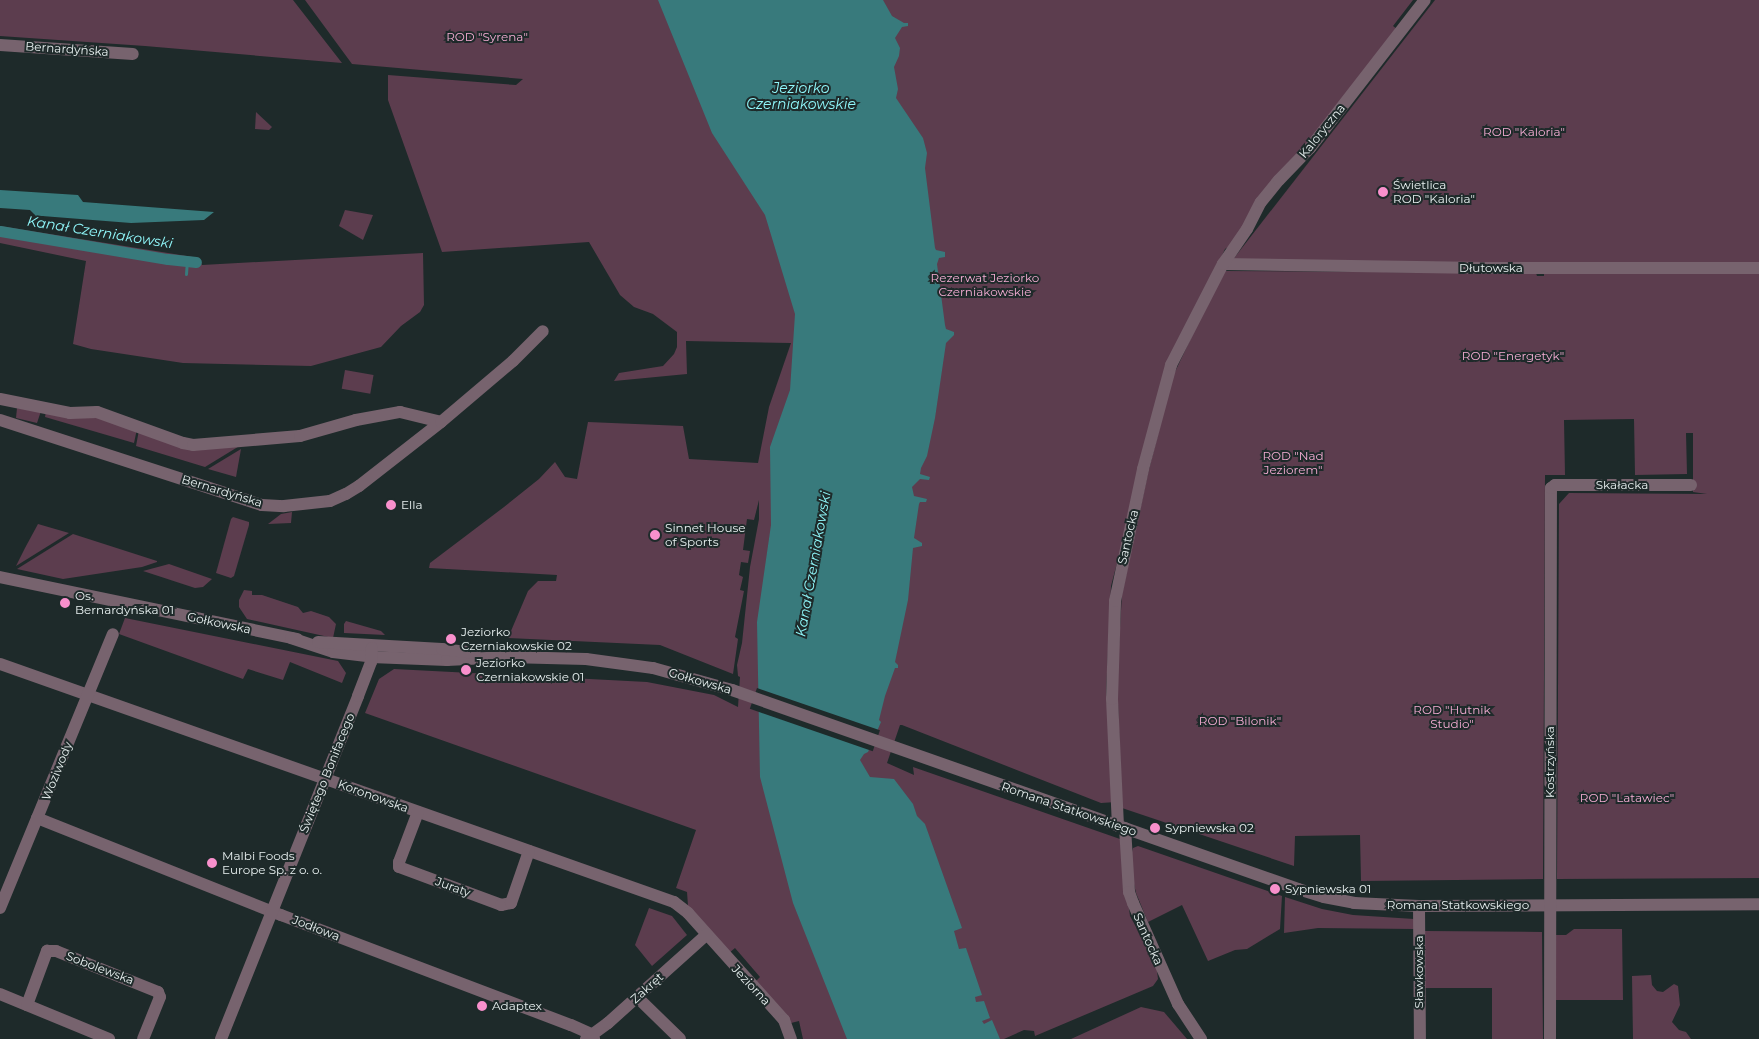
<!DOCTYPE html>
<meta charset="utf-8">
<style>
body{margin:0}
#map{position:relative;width:1759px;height:1039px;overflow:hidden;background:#1e2a2a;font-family:Montserrat,sans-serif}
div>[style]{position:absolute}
.green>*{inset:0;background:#5c3d4e;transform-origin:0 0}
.water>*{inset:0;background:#387a7c}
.pier>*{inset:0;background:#1e2a2a;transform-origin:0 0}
.stream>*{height:3px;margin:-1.5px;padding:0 1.5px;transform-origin:1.5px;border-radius:1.5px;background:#387a7c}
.canal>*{height:11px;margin:-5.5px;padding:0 5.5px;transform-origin:5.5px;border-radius:5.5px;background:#387a7c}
.minor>*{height:12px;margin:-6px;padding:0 6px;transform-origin:6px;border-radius:6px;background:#77636e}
.dots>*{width:14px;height:14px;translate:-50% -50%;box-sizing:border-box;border:2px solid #1e2a2a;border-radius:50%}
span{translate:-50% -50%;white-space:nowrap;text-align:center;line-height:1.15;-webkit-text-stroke:4px #1e2a2a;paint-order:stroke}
.park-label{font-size:12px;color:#f4acd3}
.street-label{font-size:12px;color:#e7efef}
.poi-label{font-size:12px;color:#e7efef}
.left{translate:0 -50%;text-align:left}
.water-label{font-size:14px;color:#90f8fb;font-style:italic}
</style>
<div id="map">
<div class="green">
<div style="clip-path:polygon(0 0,293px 0,342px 63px,145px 46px,0 36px)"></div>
<div style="clip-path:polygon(305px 0,1413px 0,1393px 26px,1397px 29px,1238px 240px,1225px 249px,1168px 370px,1111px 586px,1106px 694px,1116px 802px,1101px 803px,902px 725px,900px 725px,887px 763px,914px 775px,913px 767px,1120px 839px,1130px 916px,1156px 963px,1158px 979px,1153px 986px,1035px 1036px,1034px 1031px,1024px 1030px,1004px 1039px,803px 1039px,799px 1021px,791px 1023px,755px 982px,760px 977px,735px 948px,729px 953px,688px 906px,687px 892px,676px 888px,696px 830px,365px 713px,379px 679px,394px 669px,647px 682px,714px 695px,738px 707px,740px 677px,738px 676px,737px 665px,742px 643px,750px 567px,759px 519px,759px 500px,754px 520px,747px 519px,743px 550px,750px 551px,748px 563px,741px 562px,739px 575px,743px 577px,740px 590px,744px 591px,735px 637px,738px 639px,733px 674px,660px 645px,508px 638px,528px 591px,538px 581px,556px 581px,557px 575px,429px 568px,430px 563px,504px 507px,539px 479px,555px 462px,565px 477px,577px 479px,588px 422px,683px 426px,689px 459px,758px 463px,769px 407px,791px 343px,686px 341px,687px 374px,614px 381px,619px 373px,663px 366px,674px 354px,677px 347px,677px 332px,653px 314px,634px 307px,620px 295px,589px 242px,442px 252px,388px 100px,388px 75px,516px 85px,523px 79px,352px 64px)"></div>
<div style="clip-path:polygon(1435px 0,1759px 0,1759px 264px,1231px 262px)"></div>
<div style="clip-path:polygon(256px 112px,272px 127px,269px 130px,255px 129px)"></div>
<div style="clip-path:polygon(345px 210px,373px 215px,363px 240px,339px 226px)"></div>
<div style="clip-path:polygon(0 226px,199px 258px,202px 265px,423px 253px,424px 305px,420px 312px,401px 326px,381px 347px,311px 366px,183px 363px,91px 349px,73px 344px,86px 261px,0 243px)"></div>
<div style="clip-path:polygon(1223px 271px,1536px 273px,1537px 276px,1544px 276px,1544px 273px,1759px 273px,1759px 878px,1557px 879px,1559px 504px,1569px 493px,1707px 494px,1693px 492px,1693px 433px,1686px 433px,1687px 474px,1635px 475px,1634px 419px,1564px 420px,1565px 475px,1545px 475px,1543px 879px,1361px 881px,1360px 835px,1295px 836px,1294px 866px,1122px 808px,1117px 678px,1122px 594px,1148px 473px,1173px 376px)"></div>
<div style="left:345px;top:370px;width:29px;height:19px;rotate:10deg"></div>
<div style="clip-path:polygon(17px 408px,41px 411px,37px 423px,16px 418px)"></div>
<div style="clip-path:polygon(46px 411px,87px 413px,137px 429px,134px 443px,45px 417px)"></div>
<div style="clip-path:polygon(139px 430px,176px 444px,241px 445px,205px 467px,136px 446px)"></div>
<div style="clip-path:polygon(241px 449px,236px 477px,208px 469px)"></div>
<div style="clip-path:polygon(292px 512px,291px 523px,268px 524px,281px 514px)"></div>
<div style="clip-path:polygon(233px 517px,249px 522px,249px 525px,234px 576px,231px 578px,216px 573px,231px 519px)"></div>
<div style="clip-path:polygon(38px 524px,69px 533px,16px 566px,25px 548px)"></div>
<div style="clip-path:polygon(73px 534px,157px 561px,157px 562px,142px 567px,63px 579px,17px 569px)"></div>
<div style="clip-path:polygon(169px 564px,212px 579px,203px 587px,195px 588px,143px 571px)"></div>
<div style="clip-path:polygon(244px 590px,252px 591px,252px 595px,262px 595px,298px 607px,303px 613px,311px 611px,329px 617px,336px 624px,333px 638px,247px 619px,239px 607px,239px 600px)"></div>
<div style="clip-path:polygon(125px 618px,338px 661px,346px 673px,342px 683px,290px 662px,283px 680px,248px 669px,243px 679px,119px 634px)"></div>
<div style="clip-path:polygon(346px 621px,381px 631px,385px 635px,344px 633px,344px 624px)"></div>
<div style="clip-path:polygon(1138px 846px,1282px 896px,1280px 929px,1247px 949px,1235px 950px,1208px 961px,1182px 905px,1148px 922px,1136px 893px,1132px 875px,1131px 856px,1133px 848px)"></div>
<div style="clip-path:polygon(1285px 897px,1322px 909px,1353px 915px,1414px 919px,1414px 929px,1318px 928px,1284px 933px)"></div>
<div style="clip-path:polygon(649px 908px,672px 916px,687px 935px,652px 966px,635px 945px)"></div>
<div style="clip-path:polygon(1574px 929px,1622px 929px,1623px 1000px,1556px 1000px,1556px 935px,1566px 935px)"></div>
<div style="clip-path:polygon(1425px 931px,1542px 932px,1543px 1039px,1492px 1039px,1492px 988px,1425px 988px)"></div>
<div style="clip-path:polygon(1651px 975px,1652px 985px,1657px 991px,1663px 992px,1674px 984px,1678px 986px,1680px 1005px,1672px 1022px,1679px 1030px,1686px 1032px,1691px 1039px,1633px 1039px,1632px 976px)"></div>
<div style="clip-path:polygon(1141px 1007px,1164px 1012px,1187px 1039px,1071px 1039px)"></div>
</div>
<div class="water">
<div style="clip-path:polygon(658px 0,883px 0,892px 16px,904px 23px,908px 23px,908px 26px,902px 27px,895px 38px,900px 48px,899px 56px,894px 67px,898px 89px,896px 98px,923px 138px,927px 153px,925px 168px,935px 248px,936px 250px,945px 252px,945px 257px,939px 258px,937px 264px,945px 325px,946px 329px,954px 332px,954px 335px,946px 343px,935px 418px,927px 456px,921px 468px,920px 474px,930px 477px,929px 480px,920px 479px,912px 487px,914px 496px,927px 499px,926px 502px,920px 502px,919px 504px,914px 538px,922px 543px,922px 546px,913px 548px,908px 600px,895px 662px,898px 665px,898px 668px,895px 668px,885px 696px,879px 720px,881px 722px,868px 752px,864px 754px,860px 760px,870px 777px,894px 779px,913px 804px,917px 816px,925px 824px,962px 928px,954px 931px,959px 949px,966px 948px,982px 995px,975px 997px,976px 1002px,984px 1001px,990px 1018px,982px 1021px,984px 1024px,992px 1020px,1000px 1039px,847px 1039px,793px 903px,760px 777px,757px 622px,771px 525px,770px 447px,790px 390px,795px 314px,765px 215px,712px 133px)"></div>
<div style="clip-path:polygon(0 190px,78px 195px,83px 202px,214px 212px,204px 220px,131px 223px,42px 216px,38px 218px,30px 210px,0 208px)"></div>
</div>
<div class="pier">
<div style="left:757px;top:688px;width:130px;height:22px;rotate:19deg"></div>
</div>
<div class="stream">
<div style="left:186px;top:274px;width:13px;rotate:-86deg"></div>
</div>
<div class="canal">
<div style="left:0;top:231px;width:170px;rotate:9.5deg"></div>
<div style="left:168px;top:259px;width:28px;rotate:6deg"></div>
</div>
<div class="minor">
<div style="left:0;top:45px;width:133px;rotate:3.9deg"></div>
<div style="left:1223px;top:264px;width:260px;rotate:0.9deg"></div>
<div style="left:1483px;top:268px;width:276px"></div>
<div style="left:0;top:399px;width:71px;rotate:11.3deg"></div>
<div style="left:70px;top:413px;width:27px;rotate:-2deg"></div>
<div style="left:97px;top:412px;width:91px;rotate:19.8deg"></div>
<div style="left:183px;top:443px;width:10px;rotate:11deg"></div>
<div style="left:193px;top:445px;width:107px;rotate:-4.8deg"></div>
<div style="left:300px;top:436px;width:58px;rotate:-15.9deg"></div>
<div style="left:356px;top:420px;width:45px;rotate:-10.3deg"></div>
<div style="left:400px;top:412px;width:42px;rotate:13.7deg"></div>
<div style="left:0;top:420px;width:275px;rotate:18deg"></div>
<div style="left:262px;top:505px;width:22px;rotate:3deg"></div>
<div style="left:284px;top:506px;width:46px;rotate:-6.2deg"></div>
<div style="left:330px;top:501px;width:17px;rotate:-24deg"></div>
<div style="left:346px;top:494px;width:15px;rotate:-32deg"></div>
<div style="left:359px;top:486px;width:104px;rotate:-38deg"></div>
<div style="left:441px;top:422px;width:94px;rotate:-40.3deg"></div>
<div style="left:513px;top:361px;width:42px;rotate:-45deg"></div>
<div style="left:0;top:577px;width:304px;rotate:11.8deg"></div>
<div style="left:291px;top:638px;width:44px;rotate:18.4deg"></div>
<div style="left:333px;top:652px;width:38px;rotate:7deg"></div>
<div style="left:371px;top:657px;width:76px;rotate:2.3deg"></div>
<div style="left:447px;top:660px;width:60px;rotate:-2.9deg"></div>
<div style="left:507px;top:657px;width:79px;rotate:1.5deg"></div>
<div style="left:586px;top:659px;width:68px;rotate:7.7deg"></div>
<div style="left:653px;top:668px;width:82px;rotate:15.6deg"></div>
<div style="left:732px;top:690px;width:600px;rotate:19.37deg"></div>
<div style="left:1298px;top:889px;width:27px;rotate:17deg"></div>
<div style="left:1324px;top:897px;width:31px;rotate:11deg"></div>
<div style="left:1354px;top:903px;width:65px;rotate:2.6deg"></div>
<div style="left:1419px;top:906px;width:340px;rotate:-0.3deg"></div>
<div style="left:318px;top:642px;width:124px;rotate:3.2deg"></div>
<div style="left:442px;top:649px;width:33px;rotate:7deg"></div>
<div style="left:0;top:664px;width:715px;rotate:19.45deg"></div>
<div style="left:674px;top:902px;width:18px;rotate:38deg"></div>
<div style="left:688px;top:913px;width:144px;rotate:48.1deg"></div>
<div style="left:784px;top:1020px;width:20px;rotate:70deg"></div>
<div style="left:418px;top:812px;width:53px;rotate:110.8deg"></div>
<div style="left:399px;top:862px;width:5px;rotate:90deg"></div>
<div style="left:399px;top:867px;width:109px;rotate:20.4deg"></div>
<div style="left:501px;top:905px;width:10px;rotate:-11deg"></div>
<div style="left:511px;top:903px;width:55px;rotate:-70.9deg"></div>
<div style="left:37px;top:818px;width:263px;rotate:21.7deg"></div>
<div style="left:281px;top:915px;width:310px;rotate:20.8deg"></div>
<div style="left:571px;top:1025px;width:22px;rotate:24deg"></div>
<div style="left:591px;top:1034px;width:6px;rotate:59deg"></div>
<div style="left:1118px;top:826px;width:127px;rotate:-92.7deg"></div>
<div style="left:1112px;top:699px;width:98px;rotate:-88.2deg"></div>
<div style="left:1115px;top:601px;width:135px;rotate:-78deg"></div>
<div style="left:1143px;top:469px;width:108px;rotate:-74.9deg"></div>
<div style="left:1171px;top:365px;width:114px;rotate:-62.8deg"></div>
<div style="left:1223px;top:264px;width:42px;rotate:-55.6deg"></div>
<div style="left:1247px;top:229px;width:30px;rotate:-63deg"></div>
<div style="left:1261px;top:202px;width:28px;rotate:-51deg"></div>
<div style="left:1279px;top:180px;width:45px;rotate:-45.9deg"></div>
<div style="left:1310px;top:148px;width:187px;rotate:-52.2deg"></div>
<div style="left:1125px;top:828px;width:64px;rotate:86.4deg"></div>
<div style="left:1129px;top:892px;width:12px;rotate:70deg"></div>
<div style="left:1133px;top:903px;width:111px;rotate:66deg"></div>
<div style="left:1178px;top:1004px;width:42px;rotate:56.7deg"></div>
<div style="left:1419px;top:906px;width:133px;rotate:89.6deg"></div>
<div style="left:0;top:908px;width:296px;rotate:-67.6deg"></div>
<div style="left:0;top:994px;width:118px;rotate:22.4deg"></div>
<div style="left:637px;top:997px;width:60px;rotate:44.3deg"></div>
<div style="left:27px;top:1005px;width:58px;rotate:-69.7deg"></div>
<div style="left:47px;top:951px;width:9px"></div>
<div style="left:56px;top:951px;width:110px;rotate:21.9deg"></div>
<div style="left:158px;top:992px;width:5px;rotate:68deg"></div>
<div style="left:160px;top:997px;width:45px;rotate:112deg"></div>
<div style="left:221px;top:1039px;width:369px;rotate:-68.2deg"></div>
<div style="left:358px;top:696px;width:36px;rotate:-69deg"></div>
<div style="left:371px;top:662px;width:14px;rotate:-86deg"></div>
<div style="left:586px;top:1039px;width:27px;rotate:-36deg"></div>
<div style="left:608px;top:1023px;width:132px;rotate:-41.9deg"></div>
<div style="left:1550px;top:1039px;width:551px;rotate:-89.9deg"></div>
<div style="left:1551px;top:488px;width:5px;rotate:-37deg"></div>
<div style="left:1555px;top:485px;width:136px"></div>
</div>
<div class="dots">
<div style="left:1383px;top:192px;background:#f890cc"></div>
<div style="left:391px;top:505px;background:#f890cc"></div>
<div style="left:655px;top:535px;background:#f890cc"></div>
<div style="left:65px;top:603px;background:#f890cc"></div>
<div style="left:451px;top:639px;background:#f890cc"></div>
<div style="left:466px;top:670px;background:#f890cc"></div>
<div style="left:1155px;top:828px;background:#f890cc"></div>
<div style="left:212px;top:863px;background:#f890cc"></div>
<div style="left:1275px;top:889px;background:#f890cc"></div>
<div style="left:482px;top:1006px;background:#f890cc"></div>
</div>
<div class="park-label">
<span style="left:487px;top:37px">ROD "Syrena"</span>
<span style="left:1524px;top:132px">ROD "Kaloria"</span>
<span style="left:985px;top:285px">Rezerwat Jeziorko<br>Czerniakowskie</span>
<span style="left:1513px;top:356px">ROD "Energetyk"</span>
<span style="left:1293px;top:463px">ROD "Nad<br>Jeziorem"</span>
<span style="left:1452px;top:717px">ROD "Hutnik<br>Studio"</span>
<span style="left:1240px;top:721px">ROD "Bilonik"</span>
<span style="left:1627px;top:798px">ROD "Latawiec"</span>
</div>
<div class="street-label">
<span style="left:67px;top:49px;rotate:4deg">Bernardyńska</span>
<span style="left:1322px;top:131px;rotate:-51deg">Kaloryczna</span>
<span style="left:1491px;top:268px">Dłutowska</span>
<span style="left:1622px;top:485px">Skałacka</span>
<span style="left:222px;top:491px;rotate:17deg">Bernardyńska</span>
<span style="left:1128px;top:537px;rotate:-77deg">Santocka</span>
<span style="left:219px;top:623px;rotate:12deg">Gołkowska</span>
<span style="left:700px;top:681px;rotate:16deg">Gołkowska</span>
<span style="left:1550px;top:762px;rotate:-90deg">Kostrzyńska</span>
<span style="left:57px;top:771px;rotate:-68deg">Woziwody</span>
<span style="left:327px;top:773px;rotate:-68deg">Świętego Bonifacego</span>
<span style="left:373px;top:796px;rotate:20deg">Koronowska</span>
<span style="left:1069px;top:809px;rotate:19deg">Romana Statkowskiego</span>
<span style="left:453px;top:887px;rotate:20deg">Juraty</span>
<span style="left:1458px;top:905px">Romana Statkowskiego</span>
<span style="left:316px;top:928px;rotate:21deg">Jodłowa</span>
<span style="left:1148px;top:939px;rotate:66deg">Santocka</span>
<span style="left:100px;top:968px;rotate:21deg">Sobolewska</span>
<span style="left:1419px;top:972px;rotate:-90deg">Sławkowska</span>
<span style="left:751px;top:985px;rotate:47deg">Jeziorna</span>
<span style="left:647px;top:988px;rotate:-42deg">Zakręt</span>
</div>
<div class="poi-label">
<span class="left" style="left:1393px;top:192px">Świetlica<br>ROD "Kaloria"</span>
<span class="left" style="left:401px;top:505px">Ella</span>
<span class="left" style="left:665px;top:535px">Sinnet House<br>of Sports</span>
<span class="left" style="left:75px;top:603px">Os.<br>Bernardyńska 01</span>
<span class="left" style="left:461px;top:639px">Jeziorko<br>Czerniakowskie 02</span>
<span class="left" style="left:476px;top:670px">Jeziorko<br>Czerniakowskie 01</span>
<span class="left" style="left:1165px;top:828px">Sypniewska 02</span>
<span class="left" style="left:222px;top:863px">Malbi Foods<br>Europe Sp. z o. o.</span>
<span class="left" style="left:1285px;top:889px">Sypniewska 01</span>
<span class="left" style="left:492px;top:1006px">Adaptex</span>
</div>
<div class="water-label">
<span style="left:801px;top:96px">Jeziorko<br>Czerniakowskie</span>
<span style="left:100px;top:232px;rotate:9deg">Kanał Czerniakowski</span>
<span style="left:813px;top:564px;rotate:-80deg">Kanał Czerniakowski</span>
</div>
</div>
